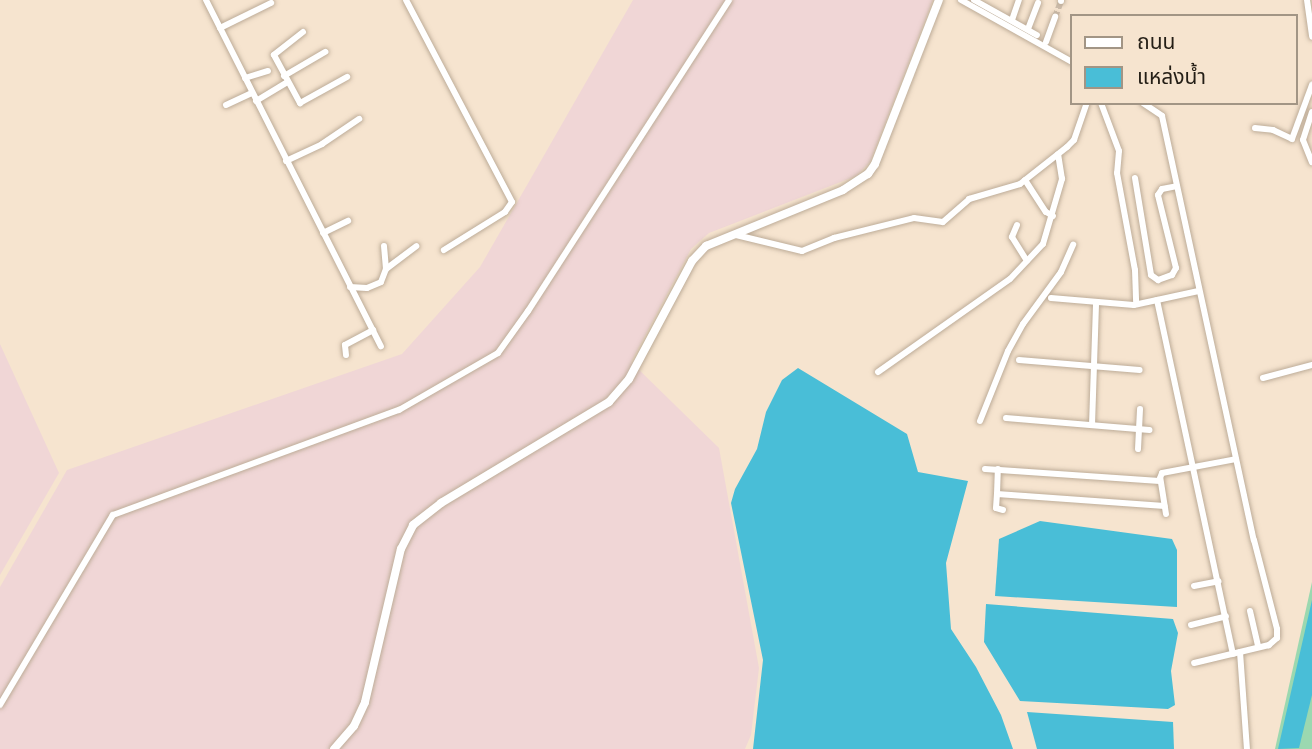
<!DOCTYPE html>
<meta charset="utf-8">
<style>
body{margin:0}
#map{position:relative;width:1312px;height:749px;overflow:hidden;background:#f6e4cf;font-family:"IBM Plex Sans","Noto Sans Thai",sans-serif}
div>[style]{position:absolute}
.industrial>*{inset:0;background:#f0d6d6}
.green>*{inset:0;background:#9bd8b0}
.water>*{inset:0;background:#49bed7}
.minor-tunnel>*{height:6px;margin-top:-3px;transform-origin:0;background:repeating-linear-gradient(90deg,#ccbcaa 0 6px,transparent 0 9px)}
.roads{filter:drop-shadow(0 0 2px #bdac98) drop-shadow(0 0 2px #bdac98)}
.minor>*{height:6px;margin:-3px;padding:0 3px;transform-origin:3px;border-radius:3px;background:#fff}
.tertiary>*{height:8px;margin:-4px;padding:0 4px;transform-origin:4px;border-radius:4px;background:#fff}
span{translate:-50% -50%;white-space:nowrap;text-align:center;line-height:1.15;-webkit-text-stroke:5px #f6e4cf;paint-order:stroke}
.legend{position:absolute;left:1070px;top:14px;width:228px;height:91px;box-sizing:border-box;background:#f6e4cf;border:2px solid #a29585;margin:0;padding:9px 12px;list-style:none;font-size:21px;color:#241e16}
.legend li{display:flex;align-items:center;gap:14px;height:35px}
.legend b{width:35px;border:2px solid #a29585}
</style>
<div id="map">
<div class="industrial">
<div style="clip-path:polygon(633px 0,933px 0,870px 162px,856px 176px,709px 233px,691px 249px,631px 362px,719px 448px,759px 668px,751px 735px,745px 749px,0 749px,0 587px,67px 470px,402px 354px,480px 267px)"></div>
<div style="clip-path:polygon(0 344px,59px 473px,0 575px)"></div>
</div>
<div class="green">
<div style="clip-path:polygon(1312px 582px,1312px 749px,1275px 749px)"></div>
</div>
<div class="water">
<div style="clip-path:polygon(798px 368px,907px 434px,918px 472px,968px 481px,946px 563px,951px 629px,976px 667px,1001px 715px,1013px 749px,753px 749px,763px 660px,731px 503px,735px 489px,757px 449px,766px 412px,782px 380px)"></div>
<div style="clip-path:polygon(1040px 521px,1172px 539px,1177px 550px,1177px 607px,995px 596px,999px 539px)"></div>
<div style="clip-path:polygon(1312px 600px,1312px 695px,1299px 748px,1278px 749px)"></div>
<div style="clip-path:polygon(986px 604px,1173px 619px,1178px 633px,1171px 671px,1175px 705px,1168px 709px,1020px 701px,984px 642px)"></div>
<div style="clip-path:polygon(1027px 712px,1173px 722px,1174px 749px,1037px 749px)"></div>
</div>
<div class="minor-tunnel">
<div style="left:1055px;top:17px;width:17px;rotate:-69deg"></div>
</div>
<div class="roads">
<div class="minor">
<div style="left:206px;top:0;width:388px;rotate:63.2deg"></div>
<div style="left:406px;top:0;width:228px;rotate:62.3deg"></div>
<div style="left:512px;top:202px;width:12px;rotate:125deg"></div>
<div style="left:505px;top:212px;width:72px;rotate:148.1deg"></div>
<div style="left:961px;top:0;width:127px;rotate:29.2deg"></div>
<div style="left:974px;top:0;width:72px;rotate:29.1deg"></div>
<div style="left:1307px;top:0;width:37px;rotate:82deg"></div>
<div style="left:1061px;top:1px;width:1px;rotate:-90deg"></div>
<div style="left:1012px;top:20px;width:21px;rotate:-71deg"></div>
<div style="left:220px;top:28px;width:57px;rotate:-26.1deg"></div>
<div style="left:1028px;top:29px;width:28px;rotate:-69deg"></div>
<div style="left:303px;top:32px;width:37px;rotate:142deg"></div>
<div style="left:274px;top:55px;width:55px;rotate:61.6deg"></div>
<div style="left:300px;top:103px;width:54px;rotate:-29deg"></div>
<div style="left:1046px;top:42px;width:27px;rotate:-70deg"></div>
<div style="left:284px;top:76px;width:48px;rotate:-30.3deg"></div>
<div style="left:245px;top:78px;width:24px;rotate:-17deg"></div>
<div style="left:256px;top:101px;width:37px;rotate:-31deg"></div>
<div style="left:1101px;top:103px;width:51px;rotate:69.4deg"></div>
<div style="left:1119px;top:151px;width:22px;rotate:95deg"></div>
<div style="left:1117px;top:173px;width:99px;rotate:79.5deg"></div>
<div style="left:1135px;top:270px;width:34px;rotate:88deg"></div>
<div style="left:1143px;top:103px;width:23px;rotate:34deg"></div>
<div style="left:1162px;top:116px;width:434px;rotate:77.8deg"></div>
<div style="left:1254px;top:540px;width:92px;rotate:75.5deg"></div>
<div style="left:1277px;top:629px;width:9px;rotate:90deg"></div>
<div style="left:1277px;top:638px;width:11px;rotate:139deg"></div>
<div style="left:1269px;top:645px;width:77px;rotate:166.5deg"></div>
<div style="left:226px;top:105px;width:29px;rotate:-25deg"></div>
<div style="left:1312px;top:112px;width:29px;rotate:108deg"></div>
<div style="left:1303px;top:140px;width:24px;rotate:68deg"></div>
<div style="left:1255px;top:128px;width:18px;rotate:6deg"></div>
<div style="left:1273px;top:130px;width:21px;rotate:25deg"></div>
<div style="left:1292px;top:139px;width:58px;rotate:-69.7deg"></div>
<div style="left:286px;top:161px;width:40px;rotate:-25deg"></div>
<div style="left:322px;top:144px;width:45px;rotate:-34deg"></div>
<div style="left:1135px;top:178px;width:98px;rotate:80.6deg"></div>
<div style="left:1151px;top:275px;width:9px;rotate:36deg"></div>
<div style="left:1158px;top:280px;width:15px;rotate:-20deg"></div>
<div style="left:1172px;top:275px;width:8px;rotate:-60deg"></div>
<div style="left:1176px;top:268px;width:75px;rotate:-103.9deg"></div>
<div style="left:1158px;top:195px;width:7px;rotate:-56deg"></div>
<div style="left:1162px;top:189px;width:15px;rotate:-11deg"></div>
<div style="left:1025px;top:180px;width:38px;rotate:57deg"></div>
<div style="left:1046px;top:212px;width:8px;rotate:30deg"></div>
<div style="left:1017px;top:225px;width:13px;rotate:113deg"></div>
<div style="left:1012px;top:237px;width:28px;rotate:58deg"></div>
<div style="left:323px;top:233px;width:28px;rotate:-26deg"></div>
<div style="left:736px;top:235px;width:68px;rotate:13.6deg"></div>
<div style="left:802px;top:251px;width:35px;rotate:-22deg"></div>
<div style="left:834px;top:238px;width:82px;rotate:-14deg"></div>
<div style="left:914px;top:218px;width:29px;rotate:8deg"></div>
<div style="left:943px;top:222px;width:35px;rotate:-41deg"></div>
<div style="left:969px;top:199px;width:53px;rotate:-16.4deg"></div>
<div style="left:1020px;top:184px;width:60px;rotate:-38.2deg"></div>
<div style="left:1067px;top:147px;width:10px;rotate:-45deg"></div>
<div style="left:1074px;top:140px;width:39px;rotate:-71deg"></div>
<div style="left:384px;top:246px;width:23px;rotate:85deg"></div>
<div style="left:350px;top:287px;width:17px;rotate:3deg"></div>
<div style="left:367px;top:288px;width:15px;rotate:-23deg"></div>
<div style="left:381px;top:282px;width:14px;rotate:-69deg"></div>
<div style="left:386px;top:269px;width:38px;rotate:-37deg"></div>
<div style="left:1051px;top:298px;width:83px;rotate:4.8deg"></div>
<div style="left:1134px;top:305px;width:66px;rotate:-12.2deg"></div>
<div style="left:1157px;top:300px;width:362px;rotate:77.9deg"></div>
<div style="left:346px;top:355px;width:10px;rotate:-96deg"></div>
<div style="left:345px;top:345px;width:32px;rotate:-28deg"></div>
<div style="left:1019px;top:360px;width:121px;rotate:4.7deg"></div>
<div style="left:878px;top:372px;width:161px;rotate:-35.2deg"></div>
<div style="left:1010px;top:279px;width:48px;rotate:-46.7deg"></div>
<div style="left:1043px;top:244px;width:68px;rotate:-73.7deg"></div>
<div style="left:1062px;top:179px;width:25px;rotate:-99deg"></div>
<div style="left:1263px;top:378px;width:51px;rotate:-14.9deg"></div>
<div style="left:1006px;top:418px;width:144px;rotate:4.8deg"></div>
<div style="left:980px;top:421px;width:75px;rotate:-68.2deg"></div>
<div style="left:1008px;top:351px;width:31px;rotate:-61deg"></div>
<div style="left:1023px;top:324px;width:64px;rotate:-53.8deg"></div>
<div style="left:1061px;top:272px;width:30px;rotate:-66deg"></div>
<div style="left:1092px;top:425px;width:123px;rotate:-88.1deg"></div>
<div style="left:1138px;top:449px;width:40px;rotate:-87.1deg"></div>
<div style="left:985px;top:469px;width:175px;rotate:3.9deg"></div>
<div style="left:997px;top:494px;width:25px;rotate:-88deg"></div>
<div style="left:1003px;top:510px;width:7px;rotate:-164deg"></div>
<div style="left:996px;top:508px;width:14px;rotate:-86deg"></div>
<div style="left:997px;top:494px;width:168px;rotate:4.1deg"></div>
<div style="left:1166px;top:514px;width:36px;rotate:-99deg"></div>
<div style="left:1160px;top:478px;width:5px;rotate:-68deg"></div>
<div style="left:1162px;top:473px;width:75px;rotate:-10.7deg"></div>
<div style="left:1194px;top:586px;width:25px;rotate:-11deg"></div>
<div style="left:1250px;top:611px;width:37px;rotate:77deg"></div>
<div style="left:1191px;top:625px;width:36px;rotate:-14deg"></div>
<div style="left:1240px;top:652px;width:97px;rotate:85.9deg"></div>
<div style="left:0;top:705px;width:221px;rotate:-59.3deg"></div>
<div style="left:113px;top:515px;width:305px;rotate:-20.2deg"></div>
<div style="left:399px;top:410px;width:114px;rotate:-29.9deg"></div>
<div style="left:498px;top:353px;width:52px;rotate:-54.5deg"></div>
<div style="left:528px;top:311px;width:370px;rotate:-57.1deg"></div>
</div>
<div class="tertiary">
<div style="left:334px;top:749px;width:30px;rotate:-49deg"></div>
<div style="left:354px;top:726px;width:26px;rotate:-65deg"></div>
<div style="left:365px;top:702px;width:157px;rotate:-76.8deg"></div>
<div style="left:401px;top:549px;width:27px;rotate:-63deg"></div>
<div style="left:413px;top:525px;width:36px;rotate:-38deg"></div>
<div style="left:441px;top:503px;width:196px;rotate:-31deg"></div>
<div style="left:609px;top:402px;width:30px;rotate:-49deg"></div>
<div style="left:629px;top:379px;width:134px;rotate:-61.9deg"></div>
<div style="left:692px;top:261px;width:21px;rotate:-47deg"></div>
<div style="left:706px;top:246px;width:148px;rotate:-22.2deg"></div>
<div style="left:843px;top:190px;width:30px;rotate:-33deg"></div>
<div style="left:868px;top:174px;width:12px;rotate:-55deg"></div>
<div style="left:875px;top:164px;width:176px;rotate:-68.7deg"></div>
</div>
</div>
<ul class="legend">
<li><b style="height:9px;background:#fff"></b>ถนน</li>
<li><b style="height:19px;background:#49bed7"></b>แหล่งน้ำ</li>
</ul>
</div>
